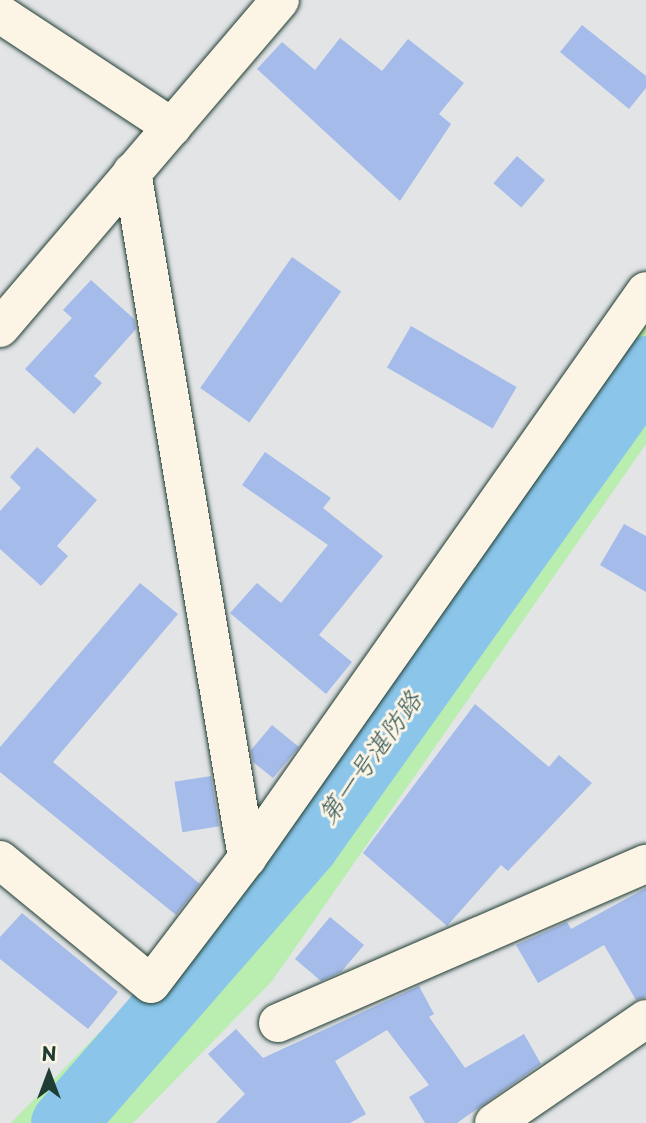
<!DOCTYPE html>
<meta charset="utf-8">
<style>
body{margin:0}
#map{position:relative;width:646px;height:1123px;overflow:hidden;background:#e2e4e6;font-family:"Playpen Sans","Klee One",sans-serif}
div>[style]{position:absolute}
.green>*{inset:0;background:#b9eeb0}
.river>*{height:65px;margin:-32.5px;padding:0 32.5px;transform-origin:32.5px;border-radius:32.5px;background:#8bc6ea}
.building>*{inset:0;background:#a5bbe9;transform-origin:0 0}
.roads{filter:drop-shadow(0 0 2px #1f3d34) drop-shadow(0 0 2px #1f3d34)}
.minor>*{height:38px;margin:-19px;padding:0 19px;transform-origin:19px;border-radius:19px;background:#fcf5e5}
span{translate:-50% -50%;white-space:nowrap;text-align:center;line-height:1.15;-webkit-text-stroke:6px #fcf5e5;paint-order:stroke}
.water-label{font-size:26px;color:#355858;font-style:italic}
.north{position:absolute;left:14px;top:1039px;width:70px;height:70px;-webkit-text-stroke:5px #fcf5e5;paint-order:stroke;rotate:0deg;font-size:19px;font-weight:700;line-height:28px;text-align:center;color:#1f3d34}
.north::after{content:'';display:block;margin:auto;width:24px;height:32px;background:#1f3d34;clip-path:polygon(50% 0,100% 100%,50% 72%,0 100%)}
</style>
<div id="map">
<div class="green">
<div style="clip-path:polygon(646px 291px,646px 444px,272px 981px,133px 1123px,11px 1123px,169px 961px)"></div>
</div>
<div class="river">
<div style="left:63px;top:1123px;width:370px;rotate:-48.9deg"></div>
<div style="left:306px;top:844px;width:585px;rotate:-54.46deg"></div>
</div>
<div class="building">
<div style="clip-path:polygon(582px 25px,646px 76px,646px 88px,629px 109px,560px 52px)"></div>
<div style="clip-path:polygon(340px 38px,382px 71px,408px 39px,464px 83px,439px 114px,451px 124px,400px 201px,257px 69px,282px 42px,315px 70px)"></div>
<div style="left:517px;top:156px;width:37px;height:36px;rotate:41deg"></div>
<div style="left:292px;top:257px;width:60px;height:160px;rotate:35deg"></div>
<div style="clip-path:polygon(91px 280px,134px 319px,136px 329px,94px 376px,102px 383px,74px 414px,25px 369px,72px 318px,63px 310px)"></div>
<div style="left:411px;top:326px;width:122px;height:48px;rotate:30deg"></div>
<div style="clip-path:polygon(37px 447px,97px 500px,57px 546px,68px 556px,41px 586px,0 549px,0 511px,21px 488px,10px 477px)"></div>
<div style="clip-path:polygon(265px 452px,331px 498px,323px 508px,383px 556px,319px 635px,352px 662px,326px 694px,230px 613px,257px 583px,281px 603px,328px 545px,242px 485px)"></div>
<div style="clip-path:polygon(624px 524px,646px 536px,646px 592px,600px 565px)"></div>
<div style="clip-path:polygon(140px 583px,178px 614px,53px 762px,200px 884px,176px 915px,0 772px,0 747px)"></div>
<div style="clip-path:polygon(475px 704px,549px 767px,559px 755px,592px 783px,508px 871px,501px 865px,447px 926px,363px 853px)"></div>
<div style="clip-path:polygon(272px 725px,299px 747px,273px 778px,253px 762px,251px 750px)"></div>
<div style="left:211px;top:776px;width:51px;height:37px;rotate:81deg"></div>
<div style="clip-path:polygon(646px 888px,646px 997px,636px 1000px,604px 945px,538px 983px,516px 945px,567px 922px,571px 929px)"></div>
<div style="clip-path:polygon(22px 913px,118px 992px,88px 1029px,0 959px,0 937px)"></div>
<div style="clip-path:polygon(330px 917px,364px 945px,341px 972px,321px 981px,295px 959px)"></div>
<div style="clip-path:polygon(419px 986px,434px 1014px,429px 1017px,465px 1068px,524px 1034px,541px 1064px,457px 1123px,425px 1123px,409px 1097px,429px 1085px,387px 1030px,335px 1061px,366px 1114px,350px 1123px,216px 1123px,245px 1094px,208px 1054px,236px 1029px,263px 1058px)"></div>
</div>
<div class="roads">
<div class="minor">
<div style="left:0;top:14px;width:206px;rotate:33.3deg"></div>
<div style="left:132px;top:172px;width:696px;rotate:80.48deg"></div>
<div style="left:0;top:328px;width:431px;rotate:-49.5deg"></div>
<div style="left:0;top:860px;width:195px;rotate:39.4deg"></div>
<div style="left:151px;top:984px;width:158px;rotate:-52.7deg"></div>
<div style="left:247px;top:858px;width:693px;rotate:-54.87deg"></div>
<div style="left:278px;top:1023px;width:401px;rotate:-23.4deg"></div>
<div style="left:494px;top:1123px;width:184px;rotate:-34.4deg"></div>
</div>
</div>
<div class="water-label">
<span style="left:369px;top:757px;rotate:-54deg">第一号湛防路</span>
</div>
<div class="north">N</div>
</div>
